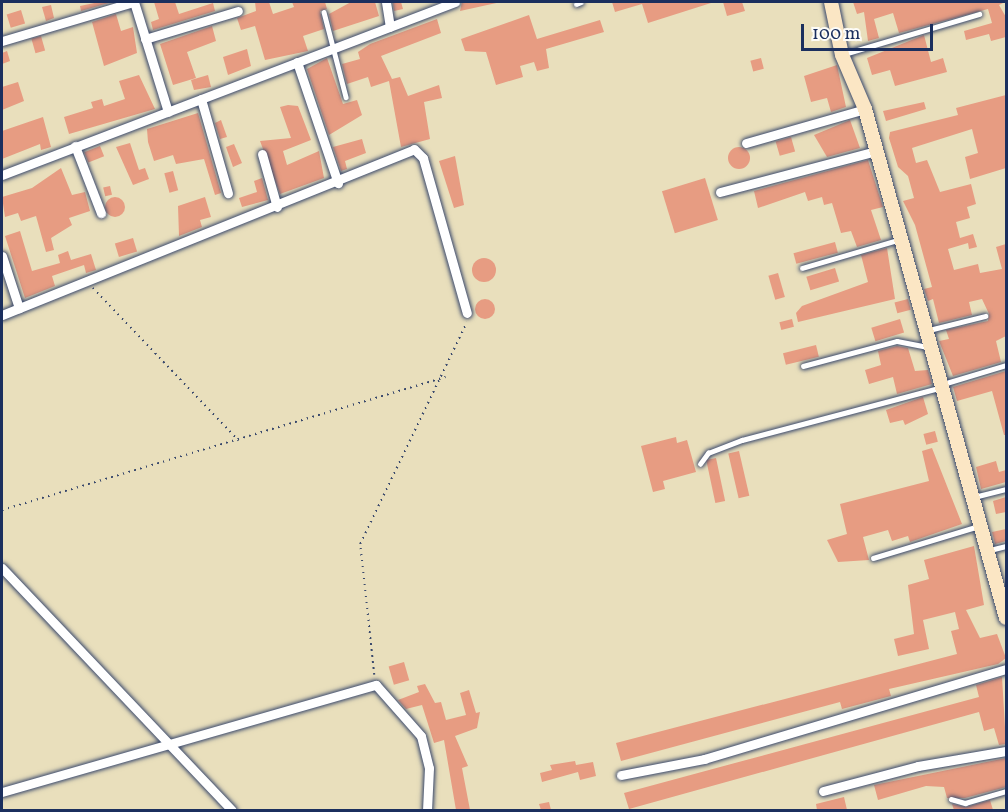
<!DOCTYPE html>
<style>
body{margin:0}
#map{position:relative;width:1008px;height:812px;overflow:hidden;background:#e9dfbc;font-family:Vollkorn,serif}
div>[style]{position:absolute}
.building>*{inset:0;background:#e79c82;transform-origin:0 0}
.round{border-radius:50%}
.path>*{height:1.5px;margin-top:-0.75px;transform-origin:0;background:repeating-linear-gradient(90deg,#3a496c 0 1.5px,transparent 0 6px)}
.roads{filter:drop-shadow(0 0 2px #3a496c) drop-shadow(0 0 2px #3a496c)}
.lane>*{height:4.5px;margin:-2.25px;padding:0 2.25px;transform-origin:2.25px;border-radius:2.25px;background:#fff}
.street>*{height:9px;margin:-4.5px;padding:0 4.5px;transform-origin:4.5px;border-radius:4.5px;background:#fff}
.secondary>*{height:14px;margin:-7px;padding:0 7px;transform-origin:7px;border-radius:7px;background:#fbe6c4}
span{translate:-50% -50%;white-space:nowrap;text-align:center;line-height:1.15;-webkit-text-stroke:5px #fdfcf7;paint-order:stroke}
.frame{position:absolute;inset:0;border:3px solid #1b2f5e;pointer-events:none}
.scale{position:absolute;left:801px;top:24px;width:132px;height:27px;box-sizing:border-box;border:3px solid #1b2f5e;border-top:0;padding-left:8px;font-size:18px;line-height:21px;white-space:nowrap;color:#1b2f5e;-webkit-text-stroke:4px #fdfcf7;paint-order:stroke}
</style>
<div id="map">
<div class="building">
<div style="clip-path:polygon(99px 2px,112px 2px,81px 11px,80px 6px)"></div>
<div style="clip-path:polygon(154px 2px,175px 2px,179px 14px,213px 3px,215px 11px,153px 30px,151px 22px,159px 19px)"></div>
<div style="clip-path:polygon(255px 2px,269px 2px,273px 14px,294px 7px,292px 2px,325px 2px,327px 9px,320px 11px,324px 29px,303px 36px,308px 51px,265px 60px,255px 26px,241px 30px,237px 18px,256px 11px)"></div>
<div style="clip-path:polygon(351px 2px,375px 2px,379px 16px,333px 31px,329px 14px)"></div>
<div style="clip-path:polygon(401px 2px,403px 9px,394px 11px,393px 3px)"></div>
<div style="clip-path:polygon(462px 2px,501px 2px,460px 11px)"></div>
<div style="clip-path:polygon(612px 2px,711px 2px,711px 3px,648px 23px,642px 4px,615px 12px)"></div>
<div style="clip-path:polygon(723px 2px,742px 2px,745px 11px,727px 16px)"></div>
<div style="clip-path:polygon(853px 2px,1005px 2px,999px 5px,1006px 17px,1006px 37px,991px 41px,989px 34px,966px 40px,964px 31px,992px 23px,988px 9px,899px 33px,893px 13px,874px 19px,879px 38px,868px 41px,864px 12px,857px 14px)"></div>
<div style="clip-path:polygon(51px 5px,54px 18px,46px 21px,42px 7px)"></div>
<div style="left:21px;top:10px;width:14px;height:15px;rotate:73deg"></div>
<div style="clip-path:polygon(116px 14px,121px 31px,133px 27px,137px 53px,104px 66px,92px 22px)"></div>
<div style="clip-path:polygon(529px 15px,537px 39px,600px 20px,604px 32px,546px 49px,549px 68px,537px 71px,534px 62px,520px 66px,523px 77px,496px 85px,486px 52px,465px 51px,461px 39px)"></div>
<div style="clip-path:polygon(437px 19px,441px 33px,381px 56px,392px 79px,400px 77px,408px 96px,439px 85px,442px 98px,424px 102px,430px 139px,401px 147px,389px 81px,371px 87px,368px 77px,347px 84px,342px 64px,360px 59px,358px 52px,370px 44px)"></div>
<div style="clip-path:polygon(212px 26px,216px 41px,187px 52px,196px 78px,173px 85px,160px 44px)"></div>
<div style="clip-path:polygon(924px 35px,931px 62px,943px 58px,947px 72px,895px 86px,890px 70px,872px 75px,867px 58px)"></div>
<div style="left:41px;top:36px;width:15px;height:10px;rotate:74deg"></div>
<div style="clip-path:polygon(247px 49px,251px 66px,228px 75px,223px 57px)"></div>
<div style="clip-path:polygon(7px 51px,10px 61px,2px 64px,2px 53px)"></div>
<div style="clip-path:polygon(327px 58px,343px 104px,357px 100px,362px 115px,329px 135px,307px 69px)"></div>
<div style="left:761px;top:58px;width:11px;height:11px;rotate:75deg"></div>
<div style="clip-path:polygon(837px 65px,846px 107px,831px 112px,827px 98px,811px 102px,804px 76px)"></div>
<div style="clip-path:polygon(139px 75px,155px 109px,69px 134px,64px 117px,93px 108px,91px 102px,102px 99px,104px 106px,125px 99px,119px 81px)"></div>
<div style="clip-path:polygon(208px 75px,211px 87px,194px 90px,191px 80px)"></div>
<div style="clip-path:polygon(18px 82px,24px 101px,2px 110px,2px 87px)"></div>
<div style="clip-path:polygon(1006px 95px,1006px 168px,970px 179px,965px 157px,978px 153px,972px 129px,912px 148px,916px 163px,927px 160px,940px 192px,971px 184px,976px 204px,967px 207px,970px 218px,956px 222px,960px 238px,973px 234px,977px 247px,969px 249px,968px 243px,948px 249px,954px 270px,978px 264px,980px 273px,1002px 269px,996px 247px,1006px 244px,1006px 336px,996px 341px,1001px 362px,953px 376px,939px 341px,949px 339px,946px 330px,988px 321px,989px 314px,982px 299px,969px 302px,972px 315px,939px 323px,933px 299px,928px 301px,924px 289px,932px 287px,915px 225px,903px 201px,914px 198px,908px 176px,898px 167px,889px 138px,890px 132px,958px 115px,956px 108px)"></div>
<div style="clip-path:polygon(924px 102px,926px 109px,886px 121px,883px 111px)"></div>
<div style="clip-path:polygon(288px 105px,298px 106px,311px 140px,283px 151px,287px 165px,319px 151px,324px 178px,280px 194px,260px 141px,291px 138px,280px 107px)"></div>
<div style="clip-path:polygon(198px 113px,221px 193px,215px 195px,204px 159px,176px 164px,173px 155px,154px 161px,148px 142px,147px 129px)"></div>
<div style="clip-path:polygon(43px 117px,51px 147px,41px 150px,40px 144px,2px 159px,2px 131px)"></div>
<div style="clip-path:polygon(221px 120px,227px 137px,220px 139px,215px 123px)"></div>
<div style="clip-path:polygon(850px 120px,860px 148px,827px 157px,814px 135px)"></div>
<div style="left:791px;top:137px;width:15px;height:16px;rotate:74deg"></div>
<div style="clip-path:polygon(362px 139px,366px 153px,345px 161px,347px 169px,341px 171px,333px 147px)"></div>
<div style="clip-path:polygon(130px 143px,139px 170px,145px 168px,149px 179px,133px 185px,116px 147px)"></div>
<div style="clip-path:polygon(234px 144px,242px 163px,233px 167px,226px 147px)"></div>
<div style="left:100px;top:146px;width:11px;height:17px;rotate:68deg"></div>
<div class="round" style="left:728px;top:147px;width:22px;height:22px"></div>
<div style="clip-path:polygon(455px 156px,464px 205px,454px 208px,439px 161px)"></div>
<div style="clip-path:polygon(868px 160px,883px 207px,871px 210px,881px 240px,857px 247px,851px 231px,841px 233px,832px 203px,824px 205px,822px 197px,808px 201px,805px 192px,758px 208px,754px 191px)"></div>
<div style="clip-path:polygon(61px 168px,72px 195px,85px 192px,90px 211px,69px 218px,72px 225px,51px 238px,54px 250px,46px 252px,36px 216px,21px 221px,18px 213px,5px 217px,2px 197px,32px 188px)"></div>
<div style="left:173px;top:171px;width:20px;height:9px;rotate:75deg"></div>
<div style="clip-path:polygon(262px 178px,268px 200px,242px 207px,239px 198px,257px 192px,254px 181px)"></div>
<div style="left:705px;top:178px;width:44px;height:45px;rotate:73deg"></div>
<div style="left:110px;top:186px;width:9px;height:7px;rotate:77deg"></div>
<div style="clip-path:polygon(205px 197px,211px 217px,200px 220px,202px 227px,179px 236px,178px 206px)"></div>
<div class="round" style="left:105px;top:197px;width:20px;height:20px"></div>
<div style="clip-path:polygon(20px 231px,32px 271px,60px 263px,58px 255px,68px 251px,71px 260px,91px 254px,96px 270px,86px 273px,84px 265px,52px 276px,55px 286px,25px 298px,5px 236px)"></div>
<div style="left:133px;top:238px;width:14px;height:19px;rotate:73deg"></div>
<div style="left:835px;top:242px;width:11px;height:43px;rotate:75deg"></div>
<div style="clip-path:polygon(887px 248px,895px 299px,798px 322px,796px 313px,802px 306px,868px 282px,861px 255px)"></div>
<div class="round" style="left:472px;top:258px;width:24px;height:24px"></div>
<div style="left:835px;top:268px;width:14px;height:30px;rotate:73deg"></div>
<div style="left:778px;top:273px;width:25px;height:10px;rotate:74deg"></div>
<div style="left:908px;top:299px;width:11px;height:14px;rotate:75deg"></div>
<div class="round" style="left:475px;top:299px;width:20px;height:20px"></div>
<div style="left:792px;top:319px;width:8px;height:13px;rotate:76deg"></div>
<div style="left:900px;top:319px;width:14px;height:30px;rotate:73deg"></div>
<div style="left:816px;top:345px;width:12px;height:34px;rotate:76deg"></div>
<div style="clip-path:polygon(897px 346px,908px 348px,915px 371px,928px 370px,932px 384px,897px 394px,893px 377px,869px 384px,865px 370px,881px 365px,878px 351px)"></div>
<div style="clip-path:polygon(1006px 371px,1006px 435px,1004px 435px,992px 391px,957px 401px,953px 387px)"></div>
<div style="clip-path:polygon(923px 397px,928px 414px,905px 425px,903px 420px,890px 423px,886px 410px)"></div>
<div style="left:935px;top:431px;width:11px;height:12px;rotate:75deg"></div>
<div style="clip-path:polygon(676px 437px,677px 443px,687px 440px,696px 472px,663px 481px,665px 489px,653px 492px,641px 446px)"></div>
<div style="clip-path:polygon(932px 448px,962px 524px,910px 542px,908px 536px,892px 541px,888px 530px,863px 537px,869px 560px,838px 562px,827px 540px,847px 534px,840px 504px,929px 481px,922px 451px)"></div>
<div style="left:739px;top:451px;width:46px;height:11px;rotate:77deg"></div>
<div style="left:716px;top:458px;width:44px;height:10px;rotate:78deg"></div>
<div style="clip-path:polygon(996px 461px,999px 472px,1006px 470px,1006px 482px,981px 489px,976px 467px)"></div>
<div style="clip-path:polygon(1006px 497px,1006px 512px,996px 514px,993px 501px)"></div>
<div style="clip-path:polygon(1006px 529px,1006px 541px,995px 544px,992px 532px)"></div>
<div style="clip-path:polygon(974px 546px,984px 605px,966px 610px,980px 638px,997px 634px,1006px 658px,998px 664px,889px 689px,891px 696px,842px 709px,840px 702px,621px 761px,616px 743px,957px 654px,951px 631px,959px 629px,955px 612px,923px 620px,929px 649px,898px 656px,894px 639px,914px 634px,908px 585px,929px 579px,924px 560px)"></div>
<div style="left:404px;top:662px;width:19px;height:16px;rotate:74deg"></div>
<div style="clip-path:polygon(1002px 677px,1006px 744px,999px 745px,994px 728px,984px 731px,979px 712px,629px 809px,624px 793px,979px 697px,976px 685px)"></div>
<div style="clip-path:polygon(425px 684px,435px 703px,441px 702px,446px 720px,466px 715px,460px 693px,469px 690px,476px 713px,480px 712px,477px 728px,455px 736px,468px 766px,462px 768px,470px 810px,456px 810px,444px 740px,434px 743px,422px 705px,406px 709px,398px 700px,419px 692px,417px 686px)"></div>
<div style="clip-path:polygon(1006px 758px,1006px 787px,965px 798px,947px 798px,944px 787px,926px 786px,878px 800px,874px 785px)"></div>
<div style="clip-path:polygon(575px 761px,576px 765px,593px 762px,596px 776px,580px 780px,578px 772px,542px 782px,540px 773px,552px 770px,550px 765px)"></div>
<div style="clip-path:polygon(844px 797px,847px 810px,817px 810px,816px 804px)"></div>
<div style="clip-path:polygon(990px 800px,993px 810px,954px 810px,952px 804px,966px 807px)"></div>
<div style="clip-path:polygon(549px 802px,551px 810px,541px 810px,539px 804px)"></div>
</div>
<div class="path">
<div style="left:93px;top:288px;width:211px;rotate:46.3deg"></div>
<div style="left:2px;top:510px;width:463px;rotate:-16.7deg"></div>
<div style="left:374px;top:675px;width:132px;rotate:-96.1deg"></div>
<div style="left:360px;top:544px;width:246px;rotate:-64.3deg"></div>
</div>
<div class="roads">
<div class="lane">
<div style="left:576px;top:4px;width:5px;rotate:-22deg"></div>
<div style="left:324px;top:12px;width:88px;rotate:75.5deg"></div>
<div style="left:844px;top:54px;width:141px;rotate:-16.5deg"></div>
<div style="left:802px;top:268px;width:100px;rotate:-16.3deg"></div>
<div style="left:929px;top:330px;width:58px;rotate:-14deg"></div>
<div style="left:803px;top:366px;width:97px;rotate:-14.9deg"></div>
<div style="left:897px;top:341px;width:31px;rotate:11deg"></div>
<div style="left:943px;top:384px;width:66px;rotate:-16.8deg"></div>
<div style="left:700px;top:464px;width:14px;rotate:-54deg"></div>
<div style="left:708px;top:453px;width:36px;rotate:-21deg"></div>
<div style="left:742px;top:440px;width:204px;rotate:-14.8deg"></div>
<div style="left:974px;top:497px;width:33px;rotate:-14deg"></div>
<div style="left:990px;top:550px;width:16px;rotate:-14deg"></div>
<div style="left:873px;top:558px;width:111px;rotate:-16.8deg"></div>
<div style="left:951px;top:799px;width:15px;rotate:16deg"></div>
<div style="left:965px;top:803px;width:43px;rotate:-16.3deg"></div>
</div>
<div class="street">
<div style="left:386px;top:2px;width:25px;rotate:81deg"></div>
<div style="left:145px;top:39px;width:97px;rotate:-16.8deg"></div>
<div style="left:2px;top:41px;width:138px;rotate:-16.5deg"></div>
<div style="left:134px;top:2px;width:115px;rotate:72.8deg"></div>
<div style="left:297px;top:62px;width:128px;rotate:71.3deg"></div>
<div style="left:201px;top:99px;width:98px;rotate:74deg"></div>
<div style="left:746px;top:143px;width:124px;rotate:-15.9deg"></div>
<div style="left:75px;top:146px;width:72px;rotate:68.8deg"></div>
<div style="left:262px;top:154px;width:55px;rotate:74.2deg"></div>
<div style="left:2px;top:175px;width:485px;rotate:-20.9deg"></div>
<div style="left:720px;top:192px;width:161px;rotate:-14.7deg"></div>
<div style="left:2px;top:256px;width:55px;rotate:71.9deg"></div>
<div style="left:2px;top:315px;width:444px;rotate:-21.9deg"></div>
<div style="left:414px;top:149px;width:13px;rotate:45deg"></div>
<div style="left:423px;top:158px;width:161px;rotate:74.2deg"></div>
<div style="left:2px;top:568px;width:334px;rotate:46.5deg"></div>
<div style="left:621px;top:775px;width:85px;rotate:-10.9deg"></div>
<div style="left:704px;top:759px;width:315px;rotate:-16.6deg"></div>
<div style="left:823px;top:791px;width:98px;rotate:-14.7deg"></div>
<div style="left:918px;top:766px;width:89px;rotate:-9.7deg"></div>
<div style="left:2px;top:792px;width:389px;rotate:-16deg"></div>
<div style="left:376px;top:685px;width:68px;rotate:48.6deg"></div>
<div style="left:421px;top:736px;width:33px;rotate:76deg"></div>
<div style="left:429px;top:768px;width:42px;rotate:92.7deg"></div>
</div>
<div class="secondary">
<div style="left:831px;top:2px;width:54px;rotate:78.3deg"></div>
<div style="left:842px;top:55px;width:59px;rotate:66.9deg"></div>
<div style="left:865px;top:109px;width:528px;rotate:74.52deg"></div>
</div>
</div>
<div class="frame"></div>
<div class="scale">100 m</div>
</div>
